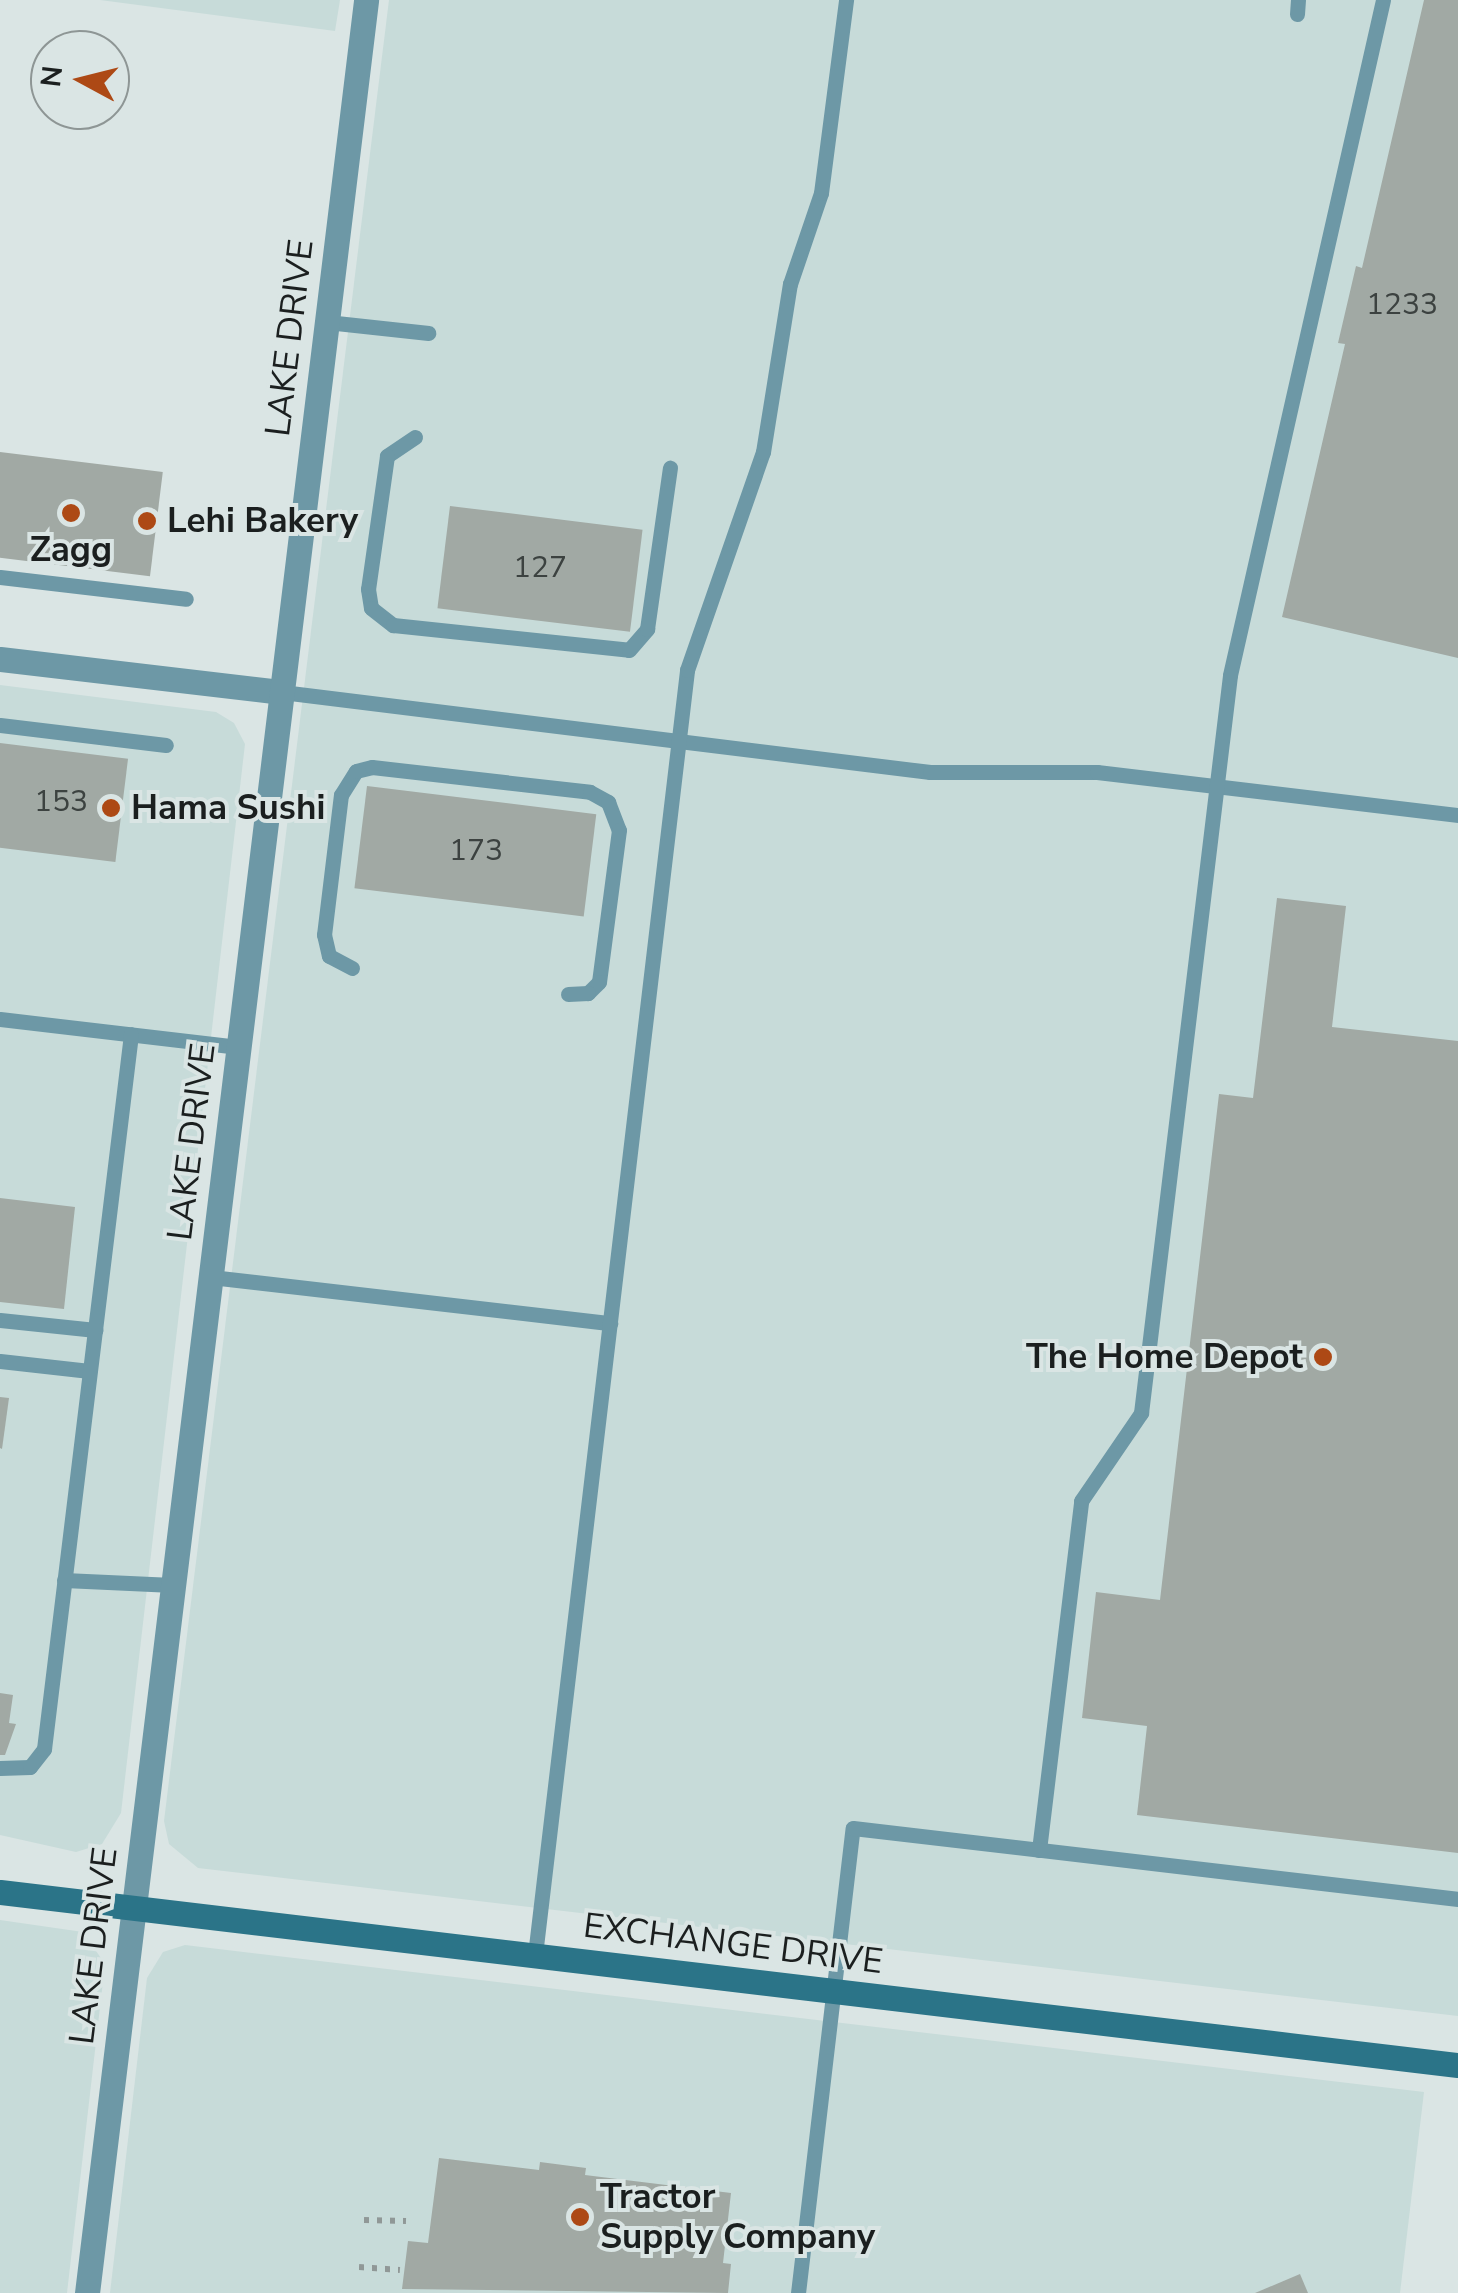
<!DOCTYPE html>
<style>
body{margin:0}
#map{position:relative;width:1458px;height:2293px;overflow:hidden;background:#dae5e4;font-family:"Nunito Sans",sans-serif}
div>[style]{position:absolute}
.built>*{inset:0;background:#c7dbd9}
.building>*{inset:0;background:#a1a9a4;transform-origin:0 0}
.path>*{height:6px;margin-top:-3px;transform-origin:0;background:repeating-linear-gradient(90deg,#909897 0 5px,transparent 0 13px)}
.lane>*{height:15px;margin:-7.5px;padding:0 7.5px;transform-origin:7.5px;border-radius:7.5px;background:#6d98a6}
.street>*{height:25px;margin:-12.5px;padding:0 12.5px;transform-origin:12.5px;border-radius:12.5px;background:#6d98a6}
.secondary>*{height:25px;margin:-12.5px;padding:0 12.5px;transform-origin:12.5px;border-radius:12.5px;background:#2b7488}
.dots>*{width:28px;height:28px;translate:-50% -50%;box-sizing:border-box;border:5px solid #dae5e4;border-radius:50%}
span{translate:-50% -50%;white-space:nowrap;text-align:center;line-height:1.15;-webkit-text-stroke:8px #dae5e4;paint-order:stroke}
.number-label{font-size:30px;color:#3c4240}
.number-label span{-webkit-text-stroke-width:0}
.street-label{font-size:35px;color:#1b1f1f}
.poi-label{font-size:35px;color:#1b1f1f;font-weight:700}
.left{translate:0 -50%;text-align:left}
.right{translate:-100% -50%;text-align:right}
.north{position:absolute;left:30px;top:30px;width:100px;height:100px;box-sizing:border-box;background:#dae5e4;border:2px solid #8e9695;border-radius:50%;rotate:277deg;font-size:28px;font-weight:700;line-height:40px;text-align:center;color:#1b1f1f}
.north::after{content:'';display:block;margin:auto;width:35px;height:45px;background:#ad4915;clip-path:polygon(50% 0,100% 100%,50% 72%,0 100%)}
</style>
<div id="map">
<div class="built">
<div style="clip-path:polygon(100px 0,340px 0,335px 31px)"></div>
<div style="clip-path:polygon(389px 0,1458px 0,1458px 2016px,198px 1868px,169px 1844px,164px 1821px)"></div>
<div style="clip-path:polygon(0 685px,216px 712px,234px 723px,245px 744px,121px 1813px,102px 1844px,76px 1852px,0 1835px)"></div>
<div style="clip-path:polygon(0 1920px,83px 1932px,105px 1964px,67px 2293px,0 2293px)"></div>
<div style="clip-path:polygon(185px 1945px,1424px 2092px,1400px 2293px,110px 2293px,147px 1978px,163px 1952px)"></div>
</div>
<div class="building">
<div style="clip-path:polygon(1424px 0,1458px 0,1458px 658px,1282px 617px,1345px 344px,1338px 343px,1356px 266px,1362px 268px)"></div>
<div style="left:0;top:452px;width:164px;height:105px;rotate:7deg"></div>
<div style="left:450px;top:506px;width:194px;height:103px;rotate:7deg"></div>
<div style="left:0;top:743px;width:129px;height:104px;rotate:7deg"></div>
<div style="left:367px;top:786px;width:231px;height:103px;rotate:7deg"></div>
<div style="clip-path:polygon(1277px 898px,1346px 906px,1332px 1027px,1458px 1041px,1458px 1853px,1137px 1815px,1147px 1726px,1082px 1718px,1096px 1592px,1160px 1600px,1219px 1094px,1253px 1098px)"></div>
<div style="clip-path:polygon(0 1198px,75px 1207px,64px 1309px,0 1302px)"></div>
<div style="clip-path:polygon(0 1397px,9px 1398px,2px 1449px,0 1448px)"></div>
<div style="clip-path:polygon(0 1693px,13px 1695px,9px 1723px,16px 1724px,5px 1755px,0 1755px)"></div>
<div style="clip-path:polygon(439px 2158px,539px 2170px,540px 2162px,586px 2168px,585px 2175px,731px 2193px,723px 2263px,731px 2264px,728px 2293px,402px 2289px,408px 2241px,428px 2243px)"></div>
<div style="clip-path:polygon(1300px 2274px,1308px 2293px,1255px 2293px)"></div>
</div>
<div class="path">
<div style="left:364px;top:2220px;width:42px;rotate:1.4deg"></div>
<div style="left:359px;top:2267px;width:41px;rotate:4.2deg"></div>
</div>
<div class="lane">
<div style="left:1297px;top:14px;width:14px;rotate:-86deg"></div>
<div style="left:327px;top:322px;width:102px;rotate:6.2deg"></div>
<div style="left:415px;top:437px;width:34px;rotate:146deg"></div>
<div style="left:387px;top:456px;width:134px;rotate:98.1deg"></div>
<div style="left:368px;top:589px;width:19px;rotate:81deg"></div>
<div style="left:371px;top:608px;width:28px;rotate:38deg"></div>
<div style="left:393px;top:625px;width:237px;rotate:6deg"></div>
<div style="left:629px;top:650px;width:28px;rotate:-49deg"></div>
<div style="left:647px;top:629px;width:163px;rotate:-81.9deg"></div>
<div style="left:0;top:577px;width:187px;rotate:6.7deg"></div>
<div style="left:282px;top:692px;width:653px;rotate:7.04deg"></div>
<div style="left:930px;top:772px;width:167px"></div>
<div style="left:1097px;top:772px;width:364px;rotate:6.8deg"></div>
<div style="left:0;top:725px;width:167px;rotate:6.9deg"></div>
<div style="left:352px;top:968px;width:26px;rotate:-152deg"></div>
<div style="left:329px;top:956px;width:22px;rotate:-103deg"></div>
<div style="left:324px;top:935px;width:141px;rotate:-83.1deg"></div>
<div style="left:341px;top:795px;width:28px;rotate:-58deg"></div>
<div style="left:356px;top:771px;width:16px;rotate:-14deg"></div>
<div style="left:372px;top:767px;width:219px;rotate:6.5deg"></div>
<div style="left:590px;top:792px;width:21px;rotate:29deg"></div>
<div style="left:608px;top:802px;width:30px;rotate:69deg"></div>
<div style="left:619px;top:830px;width:153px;rotate:97.5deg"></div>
<div style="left:599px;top:982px;width:16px;rotate:135deg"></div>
<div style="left:588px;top:993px;width:20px;rotate:177deg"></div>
<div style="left:0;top:1019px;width:240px;rotate:6.7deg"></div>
<div style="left:211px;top:1277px;width:402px;rotate:6.6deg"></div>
<div style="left:0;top:1320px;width:96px;rotate:6deg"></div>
<div style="left:0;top:1361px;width:90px;rotate:6.4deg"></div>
<div style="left:64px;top:1580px;width:109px;rotate:2.6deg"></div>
<div style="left:0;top:1768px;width:30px;rotate:-2deg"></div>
<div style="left:30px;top:1767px;width:23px;rotate:-52deg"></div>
<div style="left:44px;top:1749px;width:720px;rotate:-83.06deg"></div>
<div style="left:1039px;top:1850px;width:352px;rotate:-83.1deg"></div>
<div style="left:1081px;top:1501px;width:107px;rotate:-55.7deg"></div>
<div style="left:1141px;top:1413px;width:743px;rotate:-83.12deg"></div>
<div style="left:1230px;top:675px;width:692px;rotate:-77.23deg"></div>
<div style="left:535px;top:1955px;width:1294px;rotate:-83.25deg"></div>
<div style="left:687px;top:670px;width:231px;rotate:-70.8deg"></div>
<div style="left:763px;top:452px;width:170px;rotate:-80.9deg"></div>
<div style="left:790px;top:284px;width:96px;rotate:-71.2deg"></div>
<div style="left:821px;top:193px;width:195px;rotate:-82.6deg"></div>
<div style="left:798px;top:2293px;width:468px;rotate:-83.3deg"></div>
<div style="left:853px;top:1828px;width:609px;rotate:6.69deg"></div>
</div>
<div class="street">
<div style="left:0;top:659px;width:284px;rotate:6.7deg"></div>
<div style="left:87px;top:2293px;width:2310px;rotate:-83.06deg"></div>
</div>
<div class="secondary">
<div style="left:0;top:1892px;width:1468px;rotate:6.77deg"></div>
</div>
<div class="dots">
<div style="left:71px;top:513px;background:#ad4915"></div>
<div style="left:147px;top:521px;background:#ad4915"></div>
<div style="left:111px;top:808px;background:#ad4915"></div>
<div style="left:1323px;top:1357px;background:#ad4915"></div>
<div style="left:580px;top:2217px;background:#ad4915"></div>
</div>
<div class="number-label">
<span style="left:1402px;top:305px">1233</span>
<span style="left:540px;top:568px">127</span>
<span style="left:61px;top:802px">153</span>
<span style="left:476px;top:851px">173</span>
</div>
<div class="street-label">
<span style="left:290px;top:338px;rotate:-83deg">LAKE DRIVE</span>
<span style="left:192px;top:1142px;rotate:-83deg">LAKE DRIVE</span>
<span style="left:733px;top:1944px;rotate:7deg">EXCHANGE DRIVE</span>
<span style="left:94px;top:1946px;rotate:-83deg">LAKE DRIVE</span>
</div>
<div class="poi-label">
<span class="left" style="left:167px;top:521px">Lehi Bakery</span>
<span style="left:71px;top:550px">Zagg</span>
<span class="left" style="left:131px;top:808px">Hama Sushi</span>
<span class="right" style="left:1303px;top:1357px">The Home Depot</span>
<span class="left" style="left:600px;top:2217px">Tractor<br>Supply Company</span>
</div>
<div class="north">N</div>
</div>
